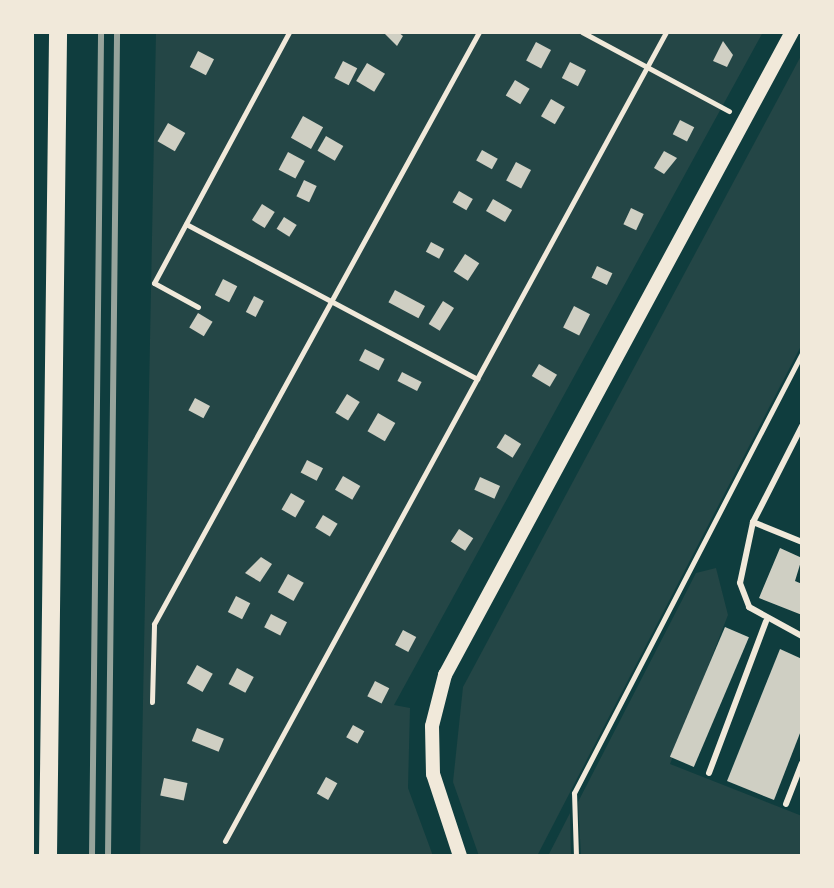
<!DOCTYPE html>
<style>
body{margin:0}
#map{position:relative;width:834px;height:888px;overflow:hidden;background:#0f3d3e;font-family:"Open Sans",sans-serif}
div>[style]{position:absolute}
.green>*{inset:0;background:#244646}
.building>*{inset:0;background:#cfcfc3;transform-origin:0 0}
.path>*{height:5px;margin:-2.5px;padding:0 2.5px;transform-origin:2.5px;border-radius:2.5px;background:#f1e9da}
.service>*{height:6px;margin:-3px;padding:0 3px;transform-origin:3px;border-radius:3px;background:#f1e9da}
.tertiary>*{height:14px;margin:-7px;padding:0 7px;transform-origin:7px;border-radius:7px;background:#f1e9da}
.primary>*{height:18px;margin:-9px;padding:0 9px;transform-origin:9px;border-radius:9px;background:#f1e9da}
.rail>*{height:6px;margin:-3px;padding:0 3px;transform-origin:3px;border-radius:3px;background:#97a49c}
span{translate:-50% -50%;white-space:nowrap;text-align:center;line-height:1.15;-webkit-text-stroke:7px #f1e9da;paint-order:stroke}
.frame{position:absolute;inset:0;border:34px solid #f1e9da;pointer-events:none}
</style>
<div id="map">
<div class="green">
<div style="clip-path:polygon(156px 32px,763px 32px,394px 705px,410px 708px,408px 788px,433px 856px,140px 856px)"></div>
<div style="clip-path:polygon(802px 54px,802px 344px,537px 856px,479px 856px,453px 782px,463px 687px)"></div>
<div style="clip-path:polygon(716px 568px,728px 615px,670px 764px,802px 816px,802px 856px,581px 856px,578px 802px,696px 573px)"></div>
<div style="clip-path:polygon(570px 813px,571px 856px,548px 856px)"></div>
</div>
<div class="building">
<div style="clip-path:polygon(383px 32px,398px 32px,403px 36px,397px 46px)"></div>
<div style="clip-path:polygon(723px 41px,733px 55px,727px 67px,713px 61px)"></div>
<div style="left:536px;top:42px;width:17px;height:21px;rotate:28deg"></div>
<div style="left:198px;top:51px;width:18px;height:18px;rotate:27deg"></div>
<div style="left:343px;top:61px;width:16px;height:19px;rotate:27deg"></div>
<div style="left:570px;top:62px;width:18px;height:18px;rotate:27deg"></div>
<div style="left:367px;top:63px;width:21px;height:21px;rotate:31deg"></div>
<div style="left:515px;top:80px;width:17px;height:18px;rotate:31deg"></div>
<div style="left:551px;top:99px;width:16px;height:20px;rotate:30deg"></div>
<div style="left:303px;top:116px;width:23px;height:25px;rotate:29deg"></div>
<div style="left:680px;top:120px;width:16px;height:16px;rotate:27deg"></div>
<div style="left:168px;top:123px;width:20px;height:21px;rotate:30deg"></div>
<div style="left:326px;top:136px;width:20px;height:17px;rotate:30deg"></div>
<div style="left:482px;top:150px;width:18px;height:12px;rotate:29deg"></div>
<div style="clip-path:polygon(664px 151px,677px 158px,664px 174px,654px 168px)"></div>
<div style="left:288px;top:152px;width:19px;height:20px;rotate:28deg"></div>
<div style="left:516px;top:162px;width:17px;height:21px;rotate:28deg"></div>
<div style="left:304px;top:180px;width:14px;height:18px;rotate:25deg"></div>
<div style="left:459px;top:191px;width:16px;height:13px;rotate:30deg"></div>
<div style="left:493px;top:199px;width:22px;height:14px;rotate:30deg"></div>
<div style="left:262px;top:204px;width:15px;height:19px;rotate:32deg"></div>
<div style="left:631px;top:208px;width:14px;height:18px;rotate:25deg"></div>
<div style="left:284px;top:217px;width:15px;height:14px;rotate:32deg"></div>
<div style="left:431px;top:242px;width:15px;height:11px;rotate:28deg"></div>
<div style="left:465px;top:254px;width:17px;height:21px;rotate:33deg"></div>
<div style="left:597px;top:266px;width:17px;height:13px;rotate:25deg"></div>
<div style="left:223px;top:279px;width:16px;height:18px;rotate:27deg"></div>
<div style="left:395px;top:290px;width:34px;height:14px;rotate:28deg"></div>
<div style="left:254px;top:296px;width:11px;height:18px;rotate:27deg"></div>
<div style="left:443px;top:301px;width:13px;height:27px;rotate:32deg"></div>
<div style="left:574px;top:306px;width:18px;height:24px;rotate:27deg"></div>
<div style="left:198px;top:313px;width:17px;height:17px;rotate:31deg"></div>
<div style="left:365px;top:349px;width:22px;height:13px;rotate:27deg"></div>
<div style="left:539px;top:364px;width:21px;height:14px;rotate:31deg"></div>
<div style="left:402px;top:372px;width:22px;height:10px;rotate:27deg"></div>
<div style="left:347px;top:394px;width:15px;height:22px;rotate:32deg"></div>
<div style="left:195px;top:398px;width:17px;height:14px;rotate:28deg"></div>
<div style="left:378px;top:413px;width:20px;height:21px;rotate:30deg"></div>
<div style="left:505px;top:434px;width:19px;height:16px;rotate:32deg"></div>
<div style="left:307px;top:460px;width:18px;height:14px;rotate:27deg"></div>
<div style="left:343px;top:476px;width:20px;height:16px;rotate:30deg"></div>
<div style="left:480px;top:477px;width:22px;height:14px;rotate:24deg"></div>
<div style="left:291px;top:493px;width:16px;height:19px;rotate:30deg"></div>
<div style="left:323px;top:515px;width:17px;height:15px;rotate:31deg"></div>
<div style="left:459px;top:529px;width:17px;height:15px;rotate:33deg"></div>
<div style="clip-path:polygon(780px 548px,802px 558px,795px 581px,802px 584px,802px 615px,759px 598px)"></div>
<div style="clip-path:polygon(261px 557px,272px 564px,260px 582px,245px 573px)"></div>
<div style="left:288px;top:574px;width:18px;height:21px;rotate:29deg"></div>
<div style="left:236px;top:596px;width:16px;height:18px;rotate:27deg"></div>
<div style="left:271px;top:614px;width:18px;height:15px;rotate:27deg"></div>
<div style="left:725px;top:627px;width:26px;height:141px;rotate:23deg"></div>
<div style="left:403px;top:630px;width:15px;height:17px;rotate:28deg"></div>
<div style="clip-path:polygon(780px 649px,802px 659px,802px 728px,774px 800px,727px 781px)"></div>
<div style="left:197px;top:665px;width:18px;height:21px;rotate:29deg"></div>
<div style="left:237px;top:668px;width:19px;height:18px;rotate:28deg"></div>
<div style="left:375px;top:681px;width:16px;height:17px;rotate:27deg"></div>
<div style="left:353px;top:725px;width:13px;height:14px;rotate:29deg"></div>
<div style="left:197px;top:728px;width:29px;height:14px;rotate:22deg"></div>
<div style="left:326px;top:777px;width:13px;height:19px;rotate:29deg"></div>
<div style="left:164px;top:778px;width:24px;height:18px;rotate:12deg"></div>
</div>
<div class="path">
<div style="left:582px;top:32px;width:167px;rotate:28.3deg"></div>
<div style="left:186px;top:224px;width:330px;rotate:28deg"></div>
<div style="left:198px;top:307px;width:50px;rotate:-151.4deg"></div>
<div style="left:154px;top:283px;width:285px;rotate:-61.7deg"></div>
<div style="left:152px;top:702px;width:78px;rotate:-88.5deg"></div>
<div style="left:154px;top:624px;width:675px;rotate:-61.23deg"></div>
<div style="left:225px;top:841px;width:921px;rotate:-61.4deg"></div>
<div style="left:576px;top:856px;width:63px;rotate:-91.8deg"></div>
<div style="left:574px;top:793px;width:495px;rotate:-62.6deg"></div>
</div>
<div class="service">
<div style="left:802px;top:426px;width:108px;rotate:117deg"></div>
<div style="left:753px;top:522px;width:62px;rotate:102deg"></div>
<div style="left:740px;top:583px;width:26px;rotate:69deg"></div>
<div style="left:749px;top:607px;width:60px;rotate:28.7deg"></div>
<div style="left:753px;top:522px;width:53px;rotate:22.2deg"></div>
<div style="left:709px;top:773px;width:162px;rotate:-69.4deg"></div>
<div style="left:786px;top:804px;width:44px;rotate:-68.7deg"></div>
</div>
<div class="tertiary">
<div style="left:460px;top:856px;width:86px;rotate:-108.2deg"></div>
<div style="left:433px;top:774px;width:48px;rotate:-91.2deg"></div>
<div style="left:432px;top:726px;width:53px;rotate:-75.7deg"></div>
<div style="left:445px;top:675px;width:731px;rotate:-61.65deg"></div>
</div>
<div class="primary">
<div style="left:48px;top:856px;width:824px;rotate:-89.3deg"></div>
</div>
<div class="rail">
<div style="left:92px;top:856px;width:824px;rotate:-89.37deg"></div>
<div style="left:108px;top:856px;width:824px;rotate:-89.37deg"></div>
</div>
<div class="frame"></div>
</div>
